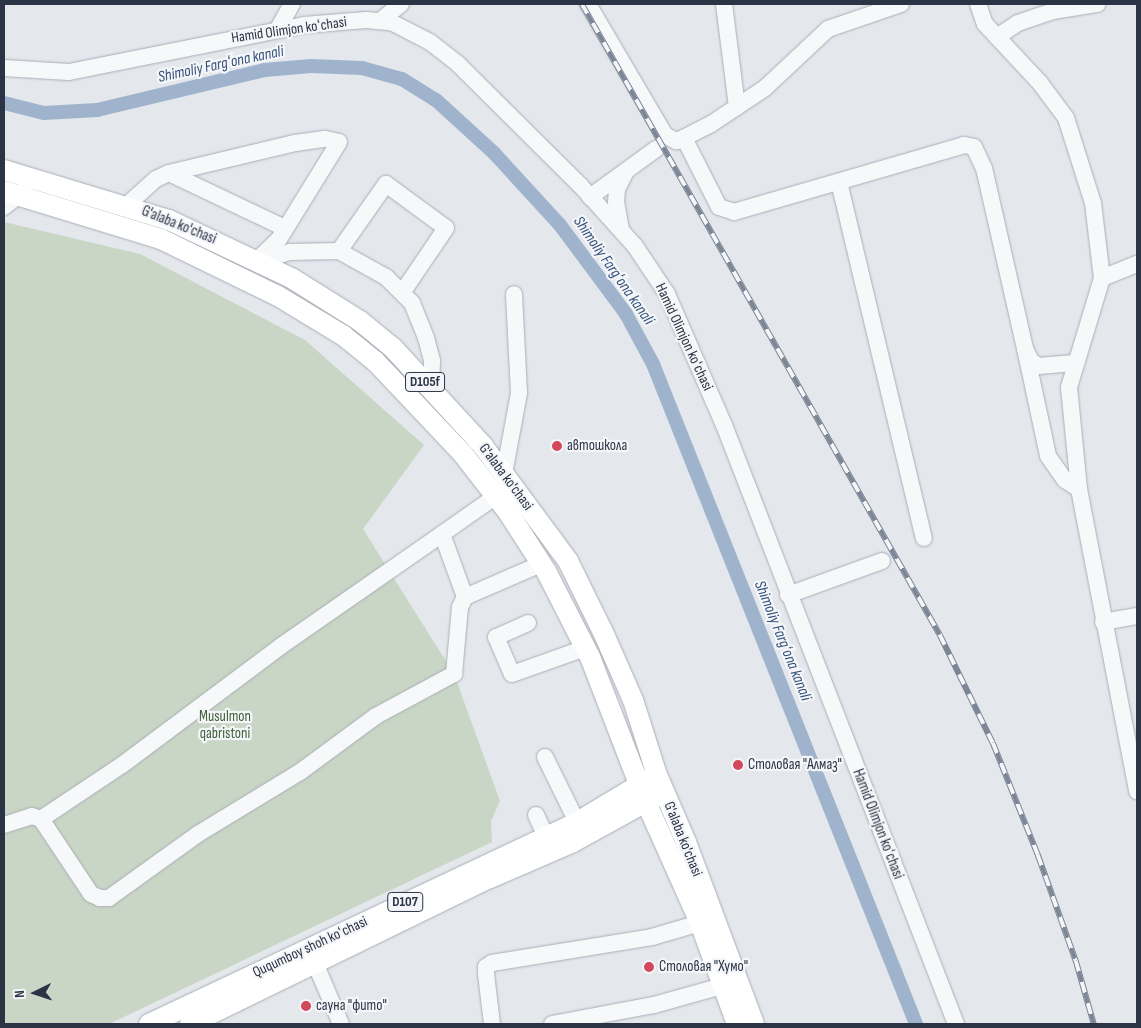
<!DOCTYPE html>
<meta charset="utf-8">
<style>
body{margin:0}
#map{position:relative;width:1141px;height:1028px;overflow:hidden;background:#e4e7ec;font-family:"Sofia Sans Condensed",sans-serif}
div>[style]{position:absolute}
.green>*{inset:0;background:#c9d6c5}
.canal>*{height:14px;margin:-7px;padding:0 7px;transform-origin:7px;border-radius:7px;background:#9fb4cc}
.roads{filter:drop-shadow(0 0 1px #a9aeb7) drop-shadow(0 0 1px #a9aeb7)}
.minor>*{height:16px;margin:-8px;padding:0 8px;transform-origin:8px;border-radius:8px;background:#f7f8fa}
.major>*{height:20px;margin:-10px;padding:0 10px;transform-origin:10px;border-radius:10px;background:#fff}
.rail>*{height:5.5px;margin-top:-2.75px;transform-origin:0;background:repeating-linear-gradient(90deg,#f4f6f9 0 11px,#7d8696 0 22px);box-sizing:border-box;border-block:1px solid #7d8696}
.dots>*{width:14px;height:14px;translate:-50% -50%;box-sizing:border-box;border:2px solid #f4f6f9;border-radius:50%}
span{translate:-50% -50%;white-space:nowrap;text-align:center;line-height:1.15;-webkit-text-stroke:4.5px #f4f6f9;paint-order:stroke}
.shield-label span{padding:1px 4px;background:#f4f6f9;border:1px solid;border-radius:4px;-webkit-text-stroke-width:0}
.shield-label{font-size:14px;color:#2b3445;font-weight:700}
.street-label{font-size:15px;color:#2b3445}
.poi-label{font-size:15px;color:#2b3445}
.left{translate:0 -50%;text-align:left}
.park-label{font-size:15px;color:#3f6138}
.water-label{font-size:16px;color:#34527a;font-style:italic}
.frame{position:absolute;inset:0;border:5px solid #2b3445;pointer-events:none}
.north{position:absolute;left:10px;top:968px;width:50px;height:50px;-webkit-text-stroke:4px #f4f6f9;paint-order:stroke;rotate:266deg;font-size:14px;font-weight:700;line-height:20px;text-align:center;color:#2b3445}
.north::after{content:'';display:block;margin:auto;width:18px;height:22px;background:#2b3445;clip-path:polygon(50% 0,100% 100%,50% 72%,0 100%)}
</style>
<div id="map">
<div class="green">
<div style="clip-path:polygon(4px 222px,140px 254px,305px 340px,424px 445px,363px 529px,454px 674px,500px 801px,491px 821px,492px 842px,109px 1024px,4px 1024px)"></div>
</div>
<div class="canal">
<div style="left:4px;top:103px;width:41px;rotate:14deg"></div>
<div style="left:44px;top:113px;width:53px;rotate:-3.2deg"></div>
<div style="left:97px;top:110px;width:173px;rotate:-13.4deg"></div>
<div style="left:265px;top:70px;width:46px;rotate:-5deg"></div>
<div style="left:311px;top:66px;width:51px;rotate:2.2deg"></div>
<div style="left:362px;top:68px;width:41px;rotate:15.4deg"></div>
<div style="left:402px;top:79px;width:40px;rotate:32deg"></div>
<div style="left:436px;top:100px;width:79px;rotate:42.4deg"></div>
<div style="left:494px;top:153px;width:98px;rotate:47.5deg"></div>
<div style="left:560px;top:225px;width:111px;rotate:53.4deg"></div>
<div style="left:626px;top:314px;width:57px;rotate:61.6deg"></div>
<div style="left:653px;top:364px;width:710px;rotate:68.27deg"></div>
</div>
<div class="roads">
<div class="minor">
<div style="left:588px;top:4px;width:152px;rotate:59.6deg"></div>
<div style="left:665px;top:135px;width:13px;rotate:29deg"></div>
<div style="left:676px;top:141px;width:9px;rotate:-21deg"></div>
<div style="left:724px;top:4px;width:104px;rotate:82.8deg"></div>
<div style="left:901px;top:4px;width:77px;rotate:161.1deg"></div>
<div style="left:828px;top:29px;width:86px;rotate:136.9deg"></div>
<div style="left:765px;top:88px;width:65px;rotate:146.3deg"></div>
<div style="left:711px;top:124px;width:30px;rotate:153deg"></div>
<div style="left:684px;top:138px;width:77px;rotate:63.1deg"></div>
<div style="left:719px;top:207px;width:16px;rotate:18deg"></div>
<div style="left:734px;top:212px;width:240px;rotate:-16.2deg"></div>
<div style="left:964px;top:145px;width:10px;rotate:11deg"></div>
<div style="left:974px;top:147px;width:23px;rotate:65deg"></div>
<div style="left:984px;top:168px;width:186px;rotate:77.2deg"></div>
<div style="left:1025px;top:349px;width:13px;rotate:63deg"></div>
<div style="left:1031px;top:361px;width:9px;rotate:32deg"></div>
<div style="left:1039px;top:366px;width:35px;rotate:-5deg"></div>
<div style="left:978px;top:4px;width:21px;rotate:71deg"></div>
<div style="left:985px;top:24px;width:81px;rotate:47deg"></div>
<div style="left:1040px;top:83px;width:44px;rotate:53.4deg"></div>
<div style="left:1066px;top:118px;width:89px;rotate:72.4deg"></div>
<div style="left:1093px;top:203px;width:76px;rotate:83.2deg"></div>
<div style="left:1102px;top:278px;width:114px;rotate:106.8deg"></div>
<div style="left:1069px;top:387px;width:102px;rotate:84.4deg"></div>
<div style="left:1079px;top:489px;width:308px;rotate:79.1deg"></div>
<div style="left:380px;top:21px;width:27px;rotate:-39deg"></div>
<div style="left:278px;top:29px;width:29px;rotate:-61deg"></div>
<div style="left:997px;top:37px;width:25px;rotate:-34deg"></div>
<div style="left:1018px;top:23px;width:37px;rotate:-19deg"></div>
<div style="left:1053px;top:11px;width:45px;rotate:-9deg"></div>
<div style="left:4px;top:68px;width:65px;rotate:3.5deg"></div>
<div style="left:69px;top:72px;width:240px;rotate:-11.3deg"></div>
<div style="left:304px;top:25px;width:62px;rotate:-4.6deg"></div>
<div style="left:366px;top:20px;width:25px;rotate:5deg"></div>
<div style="left:391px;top:22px;width:44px;rotate:27.1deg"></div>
<div style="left:430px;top:42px;width:37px;rotate:38deg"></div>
<div style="left:459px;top:65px;width:170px;rotate:44.8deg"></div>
<div style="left:580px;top:185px;width:82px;rotate:48deg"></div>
<div style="left:635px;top:246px;width:58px;rotate:56.3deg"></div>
<div style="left:667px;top:294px;width:143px;rotate:66.5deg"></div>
<div style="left:724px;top:425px;width:642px;rotate:68.83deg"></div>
<div style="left:169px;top:173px;width:130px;rotate:-13.4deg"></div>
<div style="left:295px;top:143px;width:30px;rotate:-8deg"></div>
<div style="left:325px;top:139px;width:14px;rotate:12deg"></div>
<div style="left:339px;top:142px;width:114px;rotate:121.7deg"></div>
<div style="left:279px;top:239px;width:30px;rotate:136deg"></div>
<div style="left:839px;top:182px;width:366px;rotate:76.6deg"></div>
<div style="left:590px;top:197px;width:82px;rotate:-36deg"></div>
<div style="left:127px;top:205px;width:39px;rotate:-42deg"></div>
<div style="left:156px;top:179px;width:14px;rotate:-25deg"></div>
<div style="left:169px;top:173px;width:128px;rotate:25.4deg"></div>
<div style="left:4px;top:207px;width:27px;rotate:-39deg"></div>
<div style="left:621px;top:230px;width:27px;rotate:-100deg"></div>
<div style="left:616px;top:203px;width:14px;rotate:-86deg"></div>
<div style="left:617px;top:189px;width:18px;rotate:-63deg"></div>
<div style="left:339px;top:251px;width:82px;rotate:-55deg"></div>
<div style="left:386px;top:184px;width:74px;rotate:36.3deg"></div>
<div style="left:446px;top:228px;width:78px;rotate:124.1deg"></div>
<div style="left:260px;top:261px;width:31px;rotate:-17deg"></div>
<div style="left:290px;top:252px;width:49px;rotate:-1.2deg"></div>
<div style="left:339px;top:251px;width:54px;rotate:29deg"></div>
<div style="left:386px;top:277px;width:37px;rotate:45deg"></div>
<div style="left:412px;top:303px;width:38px;rotate:68deg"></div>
<div style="left:426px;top:338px;width:24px;rotate:75deg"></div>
<div style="left:432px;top:361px;width:28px;rotate:92deg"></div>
<div style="left:1102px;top:278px;width:38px;rotate:-22deg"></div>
<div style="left:1026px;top:353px;width:105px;rotate:77.9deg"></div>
<div style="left:1048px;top:456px;width:29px;rotate:55deg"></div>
<div style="left:1065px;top:480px;width:17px;rotate:33deg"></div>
<div style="left:504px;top:474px;width:82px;rotate:-79.5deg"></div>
<div style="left:519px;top:393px;width:99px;rotate:-92.9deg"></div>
<div style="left:496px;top:496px;width:66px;rotate:144.9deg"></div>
<div style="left:442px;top:534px;width:67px;rotate:69.9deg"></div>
<div style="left:465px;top:597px;width:83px;rotate:-23.5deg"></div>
<div style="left:788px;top:595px;width:100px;rotate:-19.9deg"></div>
<div style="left:1103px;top:622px;width:35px;rotate:-10deg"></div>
<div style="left:528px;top:623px;width:35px;rotate:156deg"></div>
<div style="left:496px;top:637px;width:40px;rotate:66.6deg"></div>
<div style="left:512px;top:674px;width:77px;rotate:-19.6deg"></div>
<div style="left:545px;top:757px;width:72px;rotate:63.8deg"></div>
<div style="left:536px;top:815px;width:23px;rotate:65deg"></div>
<div style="left:41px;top:819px;width:97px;rotate:-33.7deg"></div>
<div style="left:122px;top:765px;width:199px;rotate:-36.8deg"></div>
<div style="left:281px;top:646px;width:196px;rotate:-34.8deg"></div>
<div style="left:4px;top:825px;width:29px;rotate:-18deg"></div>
<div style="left:32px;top:816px;width:9px;rotate:18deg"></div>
<div style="left:41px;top:819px;width:90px;rotate:56.3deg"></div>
<div style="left:91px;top:894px;width:10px;rotate:24deg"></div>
<div style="left:100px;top:898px;width:9px"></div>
<div style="left:109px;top:898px;width:110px;rotate:-35.7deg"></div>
<div style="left:198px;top:834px;width:119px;rotate:-31.3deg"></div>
<div style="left:300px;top:772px;width:94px;rotate:-36.4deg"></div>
<div style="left:376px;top:716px;width:89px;rotate:-28.3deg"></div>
<div style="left:454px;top:674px;width:67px;rotate:-84.9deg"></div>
<div style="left:460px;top:607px;width:11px;rotate:-63deg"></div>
<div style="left:315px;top:963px;width:66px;rotate:66.9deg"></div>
<div style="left:492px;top:1024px;width:50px;rotate:-96.8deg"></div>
<div style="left:486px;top:974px;width:7px;rotate:-90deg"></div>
<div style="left:486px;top:967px;width:7px;rotate:-34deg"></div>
<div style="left:492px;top:963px;width:162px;rotate:-9.2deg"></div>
<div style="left:652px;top:937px;width:50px;rotate:-16.3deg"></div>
<div style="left:552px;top:1024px;width:104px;rotate:-10.6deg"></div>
<div style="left:654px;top:1005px;width:71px;rotate:-15.6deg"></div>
</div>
<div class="major">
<div style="left:4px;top:170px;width:172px;rotate:16.9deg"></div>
<div style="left:169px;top:220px;width:137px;rotate:25.4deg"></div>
<div style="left:293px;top:279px;width:79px;rotate:32.1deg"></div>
<div style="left:360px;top:321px;width:43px;rotate:39.3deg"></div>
<div style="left:393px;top:348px;width:133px;rotate:47.4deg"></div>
<div style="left:483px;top:446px;width:143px;rotate:53.5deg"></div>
<div style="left:568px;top:561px;width:79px;rotate:63.8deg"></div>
<div style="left:603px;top:632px;width:74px;rotate:66.2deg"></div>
<div style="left:633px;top:700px;width:79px;rotate:72.3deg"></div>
<div style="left:657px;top:775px;width:73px;rotate:66.6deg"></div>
<div style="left:686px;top:842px;width:194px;rotate:69.5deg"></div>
<div style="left:4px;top:191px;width:164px;rotate:17deg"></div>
<div style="left:161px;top:239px;width:130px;rotate:26deg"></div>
<div style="left:278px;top:296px;width:77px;rotate:31.2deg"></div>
<div style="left:344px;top:336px;width:40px;rotate:39deg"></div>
<div style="left:375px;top:361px;width:128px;rotate:46.6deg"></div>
<div style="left:463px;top:454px;width:73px;rotate:52.2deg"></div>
<div style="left:508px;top:512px;width:70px;rotate:57.2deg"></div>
<div style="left:546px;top:571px;width:97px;rotate:62.9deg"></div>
<div style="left:590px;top:657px;width:155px;rotate:68.9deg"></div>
<div style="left:646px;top:802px;width:133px;rotate:65.9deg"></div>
<div style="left:700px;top:923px;width:108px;rotate:69.9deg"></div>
<div style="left:149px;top:1024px;width:470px;rotate:-25.2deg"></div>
<div style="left:574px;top:824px;width:90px;rotate:-30.9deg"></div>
<div style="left:190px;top:1024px;width:334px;rotate:-26deg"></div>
<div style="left:490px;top:878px;width:90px;rotate:-23.4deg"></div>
<div style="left:573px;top:842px;width:97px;rotate:-28.9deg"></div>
</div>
</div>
<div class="rail">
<div style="left:582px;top:4px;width:725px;rotate:60.43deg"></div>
<div style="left:940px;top:635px;width:120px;rotate:63.9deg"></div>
<div style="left:993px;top:743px;width:121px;rotate:68.1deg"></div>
<div style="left:1038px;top:855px;width:113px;rotate:70.3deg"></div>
<div style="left:1076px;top:961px;width:66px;rotate:74.1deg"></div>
</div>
<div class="dots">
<div style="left:557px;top:446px;background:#d1495b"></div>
<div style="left:738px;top:765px;background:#d1495b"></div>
<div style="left:649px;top:967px;background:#d1495b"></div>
<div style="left:306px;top:1006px;background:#d1495b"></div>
</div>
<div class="shield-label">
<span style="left:425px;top:382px">D105f</span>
<span style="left:405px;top:902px">D107</span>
</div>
<div class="street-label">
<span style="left:289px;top:30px;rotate:-8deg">Hamid Olimjon koʻchasi</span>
<span style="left:179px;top:225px;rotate:22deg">G'alaba ko'chasi</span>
<span style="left:684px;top:337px;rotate:65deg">Hamid Olimjon koʻchasi</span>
<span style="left:506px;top:477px;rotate:53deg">G'alaba ko'chasi</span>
<span style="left:878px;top:824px;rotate:69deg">Hamid Olimjon koʻchasi</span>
<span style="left:683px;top:839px;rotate:68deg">G'alaba ko'chasi</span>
<span style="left:310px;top:947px;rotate:-25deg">Ququmboy shoh koʻchasi</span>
</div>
<div class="poi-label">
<span class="left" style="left:567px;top:446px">автошкола</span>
<span class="left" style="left:748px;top:765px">Столовая "Алмаз"</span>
<span class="left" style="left:659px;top:967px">Столовая "Хумо"</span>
<span class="left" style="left:316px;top:1006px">сауна "фито"</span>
</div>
<div class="park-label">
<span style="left:225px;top:725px">Musulmon<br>qabristoni</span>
</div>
<div class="water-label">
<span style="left:221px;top:65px;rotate:-12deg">Shimoliy Fargʻona kanali</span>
<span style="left:613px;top:271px;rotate:55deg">Shimoliy Fargʻona kanali</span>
<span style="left:782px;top:641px;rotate:68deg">Shimoliy Fargʻona kanali</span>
</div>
<div class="frame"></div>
<div class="north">N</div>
</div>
